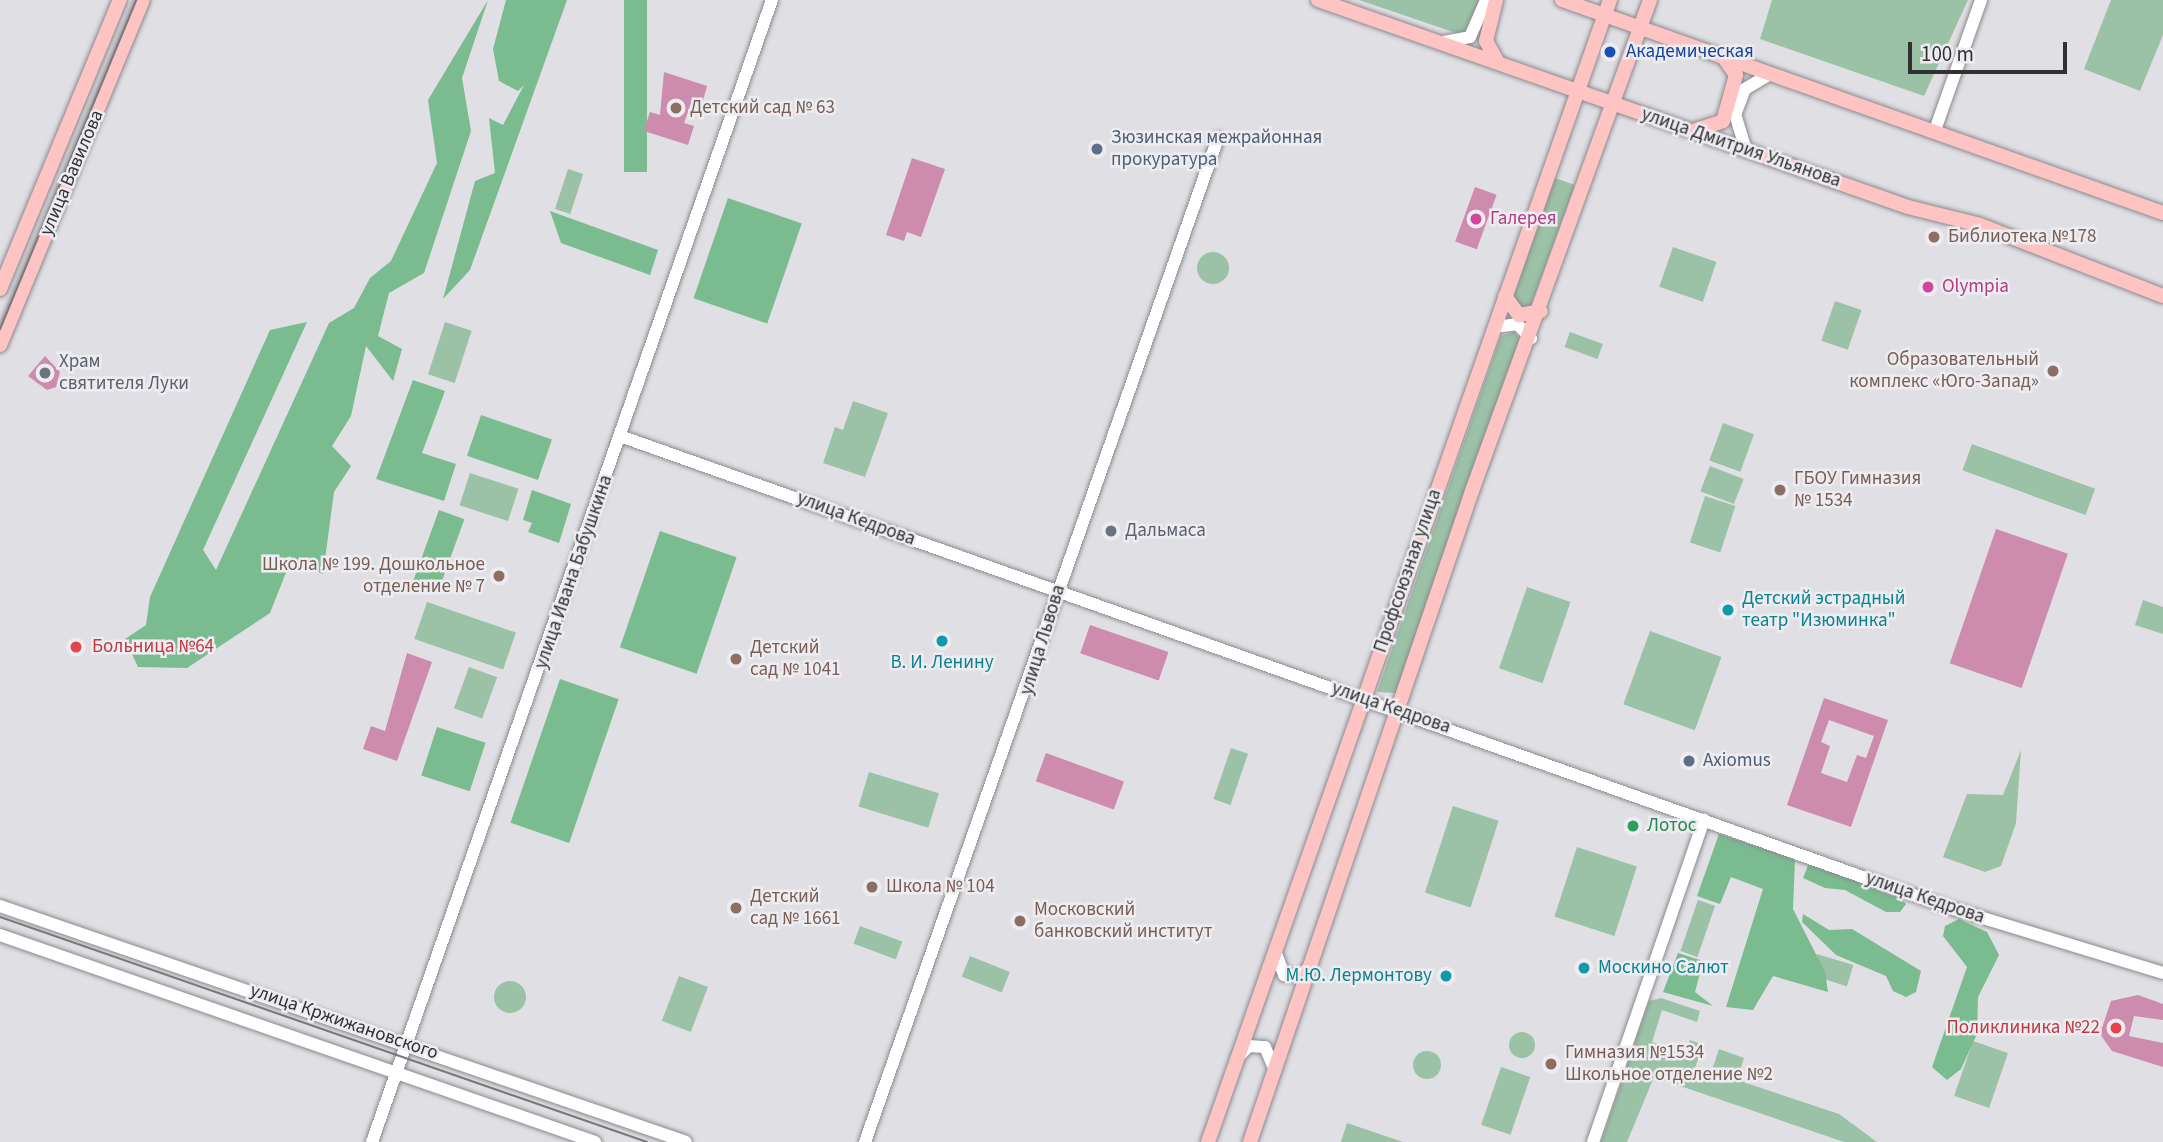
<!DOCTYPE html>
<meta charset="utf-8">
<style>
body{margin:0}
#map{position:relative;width:2163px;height:1142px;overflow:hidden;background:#e0dfe3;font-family:"Source Sans 3",sans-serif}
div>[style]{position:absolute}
.green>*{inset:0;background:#9bc2a7;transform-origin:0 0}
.round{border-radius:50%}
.forest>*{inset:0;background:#7abb90;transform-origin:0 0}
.building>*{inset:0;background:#cd8bae;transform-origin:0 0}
.roads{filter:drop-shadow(0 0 2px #8a8a8e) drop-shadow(0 0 2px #8a8a8e)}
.minor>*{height:12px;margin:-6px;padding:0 6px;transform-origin:6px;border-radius:6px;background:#fff}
.major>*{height:14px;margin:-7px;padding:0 7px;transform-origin:7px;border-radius:7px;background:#fec4c3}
.tram>*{height:2px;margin:-1px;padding:0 1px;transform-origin:1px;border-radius:1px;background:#78787a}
.dots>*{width:19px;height:19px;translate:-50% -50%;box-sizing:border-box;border:4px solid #edecf1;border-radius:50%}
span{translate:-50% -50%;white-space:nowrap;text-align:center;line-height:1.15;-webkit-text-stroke:5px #edecf1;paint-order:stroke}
.transit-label{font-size:19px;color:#164399}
.left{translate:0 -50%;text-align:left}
.education-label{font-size:19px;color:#785e54}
.right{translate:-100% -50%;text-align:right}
.service-label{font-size:19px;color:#4e5e75}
.street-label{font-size:19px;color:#313133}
.hotel-label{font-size:19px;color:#b23c85}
.worship-label{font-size:19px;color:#5b616d}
.culture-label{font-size:19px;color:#0d838f}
.health-label{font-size:19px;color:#be3a42}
.leisure-label{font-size:19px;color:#27864d}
.scale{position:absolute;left:1908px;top:42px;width:159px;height:32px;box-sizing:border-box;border:4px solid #313133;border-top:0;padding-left:9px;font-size:21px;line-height:24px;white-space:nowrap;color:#313133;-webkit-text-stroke:5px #edecf1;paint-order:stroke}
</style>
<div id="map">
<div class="green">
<div style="clip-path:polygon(1359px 0,1482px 0,1471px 31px,1459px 34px)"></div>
<div style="clip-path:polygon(1772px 0,1968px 0,1924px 96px,1760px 39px)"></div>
<div style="clip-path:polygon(2111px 0,2163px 0,2163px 35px,2140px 91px,2084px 69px)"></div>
<div style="left:568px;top:169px;width:16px;height:42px;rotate:18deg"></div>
<div style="clip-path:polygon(1555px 178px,1575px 185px,1528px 313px,1512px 301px)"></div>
<div style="left:1673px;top:247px;width:46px;height:42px;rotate:19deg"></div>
<div class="round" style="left:1197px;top:252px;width:32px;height:32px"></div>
<div style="left:1835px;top:301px;width:28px;height:42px;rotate:19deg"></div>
<div style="left:445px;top:322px;width:28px;height:55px;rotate:18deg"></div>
<div style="clip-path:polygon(1514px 332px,1521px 340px,1396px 693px,1377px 692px,1501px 336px)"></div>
<div style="left:1570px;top:332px;width:35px;height:16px;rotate:20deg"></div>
<div style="clip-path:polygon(853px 401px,888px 413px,865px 477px,823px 463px,835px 427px,843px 430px)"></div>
<div style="left:1723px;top:423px;width:33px;height:40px;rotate:20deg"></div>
<div style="left:1972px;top:444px;width:131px;height:28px;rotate:20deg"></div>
<div style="left:1710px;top:466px;width:36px;height:27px;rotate:21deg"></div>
<div style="left:470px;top:473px;width:51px;height:34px;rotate:18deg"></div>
<div style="left:1705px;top:496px;width:32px;height:49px;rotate:18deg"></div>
<div style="left:1527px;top:587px;width:46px;height:86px;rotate:19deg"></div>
<div style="clip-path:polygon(2143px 600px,2163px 607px,2163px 634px,2135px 625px)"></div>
<div style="left:427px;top:602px;width:94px;height:39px;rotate:19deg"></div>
<div style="left:1650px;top:631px;width:76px;height:78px;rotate:20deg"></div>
<div style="left:469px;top:667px;width:30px;height:44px;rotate:20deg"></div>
<div style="left:1231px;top:748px;width:18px;height:54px;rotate:19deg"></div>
<div style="clip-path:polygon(2021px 750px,2016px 823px,2001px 866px,1985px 872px,1943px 857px,1967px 794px,2003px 795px)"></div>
<div style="left:869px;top:772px;width:73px;height:36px;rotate:17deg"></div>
<div style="left:1453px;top:806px;width:48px;height:91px;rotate:18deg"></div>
<div style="left:1577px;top:847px;width:63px;height:73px;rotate:18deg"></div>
<div style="left:1698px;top:900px;width:18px;height:54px;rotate:19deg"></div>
<div style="left:860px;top:926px;width:45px;height:19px;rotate:20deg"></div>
<div style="left:1817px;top:954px;width:38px;height:22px;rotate:17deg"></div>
<div style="left:970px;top:956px;width:43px;height:22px;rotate:22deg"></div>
<div style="left:679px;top:976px;width:31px;height:48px;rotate:21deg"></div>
<div class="round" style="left:494px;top:981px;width:32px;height:32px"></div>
<div style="clip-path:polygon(1661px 998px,1700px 1011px,1697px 1022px,1662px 1010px,1652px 1042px,1685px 1054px,1690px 1040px,1703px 1045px,1695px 1068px,1711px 1073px,1719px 1049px,1744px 1058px,1737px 1080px,1839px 1114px,1877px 1142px,1844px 1142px,1654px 1077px,1627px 1142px,1601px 1142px,1649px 1001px)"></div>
<div class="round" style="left:1509px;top:1032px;width:26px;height:26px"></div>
<div style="left:1973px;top:1041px;width:37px;height:58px;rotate:19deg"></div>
<div class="round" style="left:1413px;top:1051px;width:28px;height:28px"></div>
<div style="left:1501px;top:1067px;width:31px;height:61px;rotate:19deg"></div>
<div style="clip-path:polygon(1347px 1123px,1403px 1142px,1341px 1142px)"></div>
</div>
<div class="forest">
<div style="clip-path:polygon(488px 0,462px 78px,471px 131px,424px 273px,389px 293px,378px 336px,402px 349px,393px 381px,366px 346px,351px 416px,332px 446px,351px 466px,334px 492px,323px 574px,291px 560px,270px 613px,187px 668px,138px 667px,125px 639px,146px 625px,150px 597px,270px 330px,307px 322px,203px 550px,216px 570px,329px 323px,354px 308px,370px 278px,391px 261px,437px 163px,428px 100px)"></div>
<div style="clip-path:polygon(506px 0,567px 0,470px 270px,443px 299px,475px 181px,495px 173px,489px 118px,503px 125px,524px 85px,518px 91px,499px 81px,493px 49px)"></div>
<div style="left:624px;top:0;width:23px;height:172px"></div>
<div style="left:728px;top:198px;width:78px;height:106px;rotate:19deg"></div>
<div style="clip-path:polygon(550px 211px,658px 250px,650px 275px,561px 243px)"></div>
<div style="clip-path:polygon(413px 380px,445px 391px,422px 453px,456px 464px,444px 501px,376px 479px)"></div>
<div style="left:481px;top:415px;width:75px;height:43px;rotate:19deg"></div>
<div style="clip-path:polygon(532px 490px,571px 504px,559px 543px,528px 532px,532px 523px,523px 520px)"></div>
<div style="left:439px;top:510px;width:27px;height:80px;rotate:20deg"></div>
<div style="left:660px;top:531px;width:81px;height:123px;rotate:19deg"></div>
<div style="left:560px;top:679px;width:62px;height:152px;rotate:19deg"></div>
<div style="left:437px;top:727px;width:51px;height:51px;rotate:18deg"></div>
<div style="clip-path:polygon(1719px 834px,1795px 859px,1793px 909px,1825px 972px,1828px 992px,1773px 976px,1753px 1010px,1726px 1007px,1763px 889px,1731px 877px,1720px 904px,1697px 896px)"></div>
<div style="clip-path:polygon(1809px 863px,1897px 894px,1906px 904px,1900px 912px,1886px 912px,1845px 890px,1825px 888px,1803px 878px)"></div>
<div style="clip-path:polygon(1803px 914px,1829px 930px,1852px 929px,1921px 971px,1916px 992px,1906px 997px,1893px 991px,1886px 976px,1836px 955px,1802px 922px)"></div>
<div style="clip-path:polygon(1959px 919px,1987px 932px,1999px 955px,1978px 997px,1977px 1034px,1961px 1069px,1947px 1080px,1932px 1067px,1967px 967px,1943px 936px,1945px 926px)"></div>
<div style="clip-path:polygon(1678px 953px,1703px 961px,1695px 992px,1713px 1006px,1663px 992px)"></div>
</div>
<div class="building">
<div style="clip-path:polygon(664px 72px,707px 86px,702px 104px,692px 100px,684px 123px,694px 126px,688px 145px,644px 131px,650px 112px,660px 115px)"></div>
<div style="clip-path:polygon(912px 158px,945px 169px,921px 237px,907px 232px,904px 241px,886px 235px)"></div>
<div style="left:1475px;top:187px;width:23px;height:58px;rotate:20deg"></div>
<div style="clip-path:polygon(45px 356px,60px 372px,56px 387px,47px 390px,28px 376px)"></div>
<div style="left:1996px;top:529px;width:76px;height:142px;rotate:19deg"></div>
<div style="left:1090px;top:625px;width:83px;height:30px;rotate:19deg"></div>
<div style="clip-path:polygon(407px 653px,432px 662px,397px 761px,363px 749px,371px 726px,385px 731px)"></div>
<div style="clip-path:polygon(evenodd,1824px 698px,1888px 720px,1851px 827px,1787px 805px,1824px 698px,1829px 720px,1874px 736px,1866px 758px,1857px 755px,1847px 782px,1821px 773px,1830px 746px,1821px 742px,1829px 720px)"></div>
<div style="left:1046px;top:753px;width:83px;height:30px;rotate:20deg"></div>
<div style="clip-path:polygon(2138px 995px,2163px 1004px,2163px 1020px,2134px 1016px,2129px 1036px,2163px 1043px,2163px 1067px,2112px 1051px,2100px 1034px,2111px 1001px)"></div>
</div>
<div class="roads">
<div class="minor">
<div style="left:1444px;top:42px;width:26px;rotate:-11deg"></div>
<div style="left:1470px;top:37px;width:40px;rotate:-66.6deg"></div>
<div style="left:1935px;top:130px;width:138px;rotate:-70.5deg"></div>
<div style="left:1746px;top:150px;width:37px;rotate:-107deg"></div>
<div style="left:1735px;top:115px;width:28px;rotate:-69deg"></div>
<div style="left:1745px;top:89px;width:29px;rotate:-31deg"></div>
<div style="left:1494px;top:327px;width:23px;rotate:-7deg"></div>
<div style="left:1517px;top:324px;width:20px;rotate:45deg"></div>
<div style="left:620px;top:436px;width:1408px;rotate:19.54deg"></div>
<div style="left:1947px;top:907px;width:226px;rotate:17deg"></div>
<div style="left:0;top:906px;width:725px;rotate:18.98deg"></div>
<div style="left:0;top:935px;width:630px;rotate:19.18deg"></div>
<div style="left:1275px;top:951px;width:26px;rotate:69deg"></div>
<div style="left:1284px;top:975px;width:17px;rotate:3deg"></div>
<div style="left:1301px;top:976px;width:15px;rotate:-48deg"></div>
<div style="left:1239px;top:1056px;width:14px;rotate:-45deg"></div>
<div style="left:1249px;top:1046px;width:16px;rotate:4deg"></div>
<div style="left:1265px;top:1047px;width:25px;rotate:67deg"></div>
<div style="left:372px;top:1142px;width:1210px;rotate:-70.7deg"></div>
<div style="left:865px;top:1142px;width:1064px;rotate:-70.63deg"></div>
<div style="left:1593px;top:1142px;width:341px;rotate:-71deg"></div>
</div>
<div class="major">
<div style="left:1318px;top:0;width:625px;rotate:19.33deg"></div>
<div style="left:1908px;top:207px;width:74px;rotate:14deg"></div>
<div style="left:1980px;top:225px;width:196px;rotate:21.2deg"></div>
<div style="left:1496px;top:0;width:42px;rotate:103.7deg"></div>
<div style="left:1486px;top:41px;width:25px;rotate:61deg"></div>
<div style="left:1562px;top:0;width:638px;rotate:19.51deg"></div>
<div style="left:1696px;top:130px;width:28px;rotate:-18deg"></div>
<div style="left:1723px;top:121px;width:48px;rotate:-74.2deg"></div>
<div style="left:1736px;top:75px;width:21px;rotate:-125deg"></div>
<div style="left:0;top:289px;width:313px;rotate:-67.5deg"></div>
<div style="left:1505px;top:296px;width:24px;rotate:54deg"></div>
<div style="left:1519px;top:315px;width:22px;rotate:-10deg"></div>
<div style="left:0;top:345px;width:373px;rotate:-67.5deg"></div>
<div style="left:1208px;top:1142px;width:1211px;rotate:-70.61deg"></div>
<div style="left:1250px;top:1142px;width:688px;rotate:-71.17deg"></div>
<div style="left:1472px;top:491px;width:522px;rotate:-70.07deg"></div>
</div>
</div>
<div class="tram">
<div style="left:0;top:329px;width:356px;rotate:-67.5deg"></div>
<div style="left:0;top:917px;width:685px;rotate:19.18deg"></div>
</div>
<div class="dots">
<div style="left:1610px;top:52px;background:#1a4fb4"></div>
<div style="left:676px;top:108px;background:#8d6e63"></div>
<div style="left:1097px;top:149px;background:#5c6f8a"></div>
<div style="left:1476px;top:219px;background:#d1479c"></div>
<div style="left:1934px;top:237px;background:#8d6e63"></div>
<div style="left:1928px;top:287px;background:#d1479c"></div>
<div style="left:2053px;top:371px;background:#8d6e63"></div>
<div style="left:45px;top:373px;background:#6b7280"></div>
<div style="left:1780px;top:490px;background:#8d6e63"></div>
<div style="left:1111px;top:531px;background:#6b7280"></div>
<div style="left:499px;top:576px;background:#8d6e63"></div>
<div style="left:1728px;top:610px;background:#0f9aa8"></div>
<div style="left:942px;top:641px;background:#0f9aa8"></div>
<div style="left:76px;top:647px;background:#e0444e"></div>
<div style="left:736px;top:659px;background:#8d6e63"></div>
<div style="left:1689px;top:761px;background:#5c6f8a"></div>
<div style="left:1633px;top:826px;background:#2e9e5b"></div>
<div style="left:872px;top:887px;background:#8d6e63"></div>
<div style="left:736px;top:908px;background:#8d6e63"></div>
<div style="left:1020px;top:921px;background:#8d6e63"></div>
<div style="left:1584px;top:968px;background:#0f9aa8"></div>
<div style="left:1446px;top:976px;background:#0f9aa8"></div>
<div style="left:2116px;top:1028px;background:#e0444e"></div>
<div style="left:1551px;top:1064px;background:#8d6e63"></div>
</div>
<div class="transit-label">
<span class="left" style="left:1626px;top:52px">Академическая</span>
</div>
<div class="education-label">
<span class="left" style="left:690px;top:108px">Детский сад № 63</span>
<span class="left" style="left:1948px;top:237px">Библиотека №178</span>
<span class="right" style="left:2039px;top:371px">Образовательный<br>комплекс «Юго-Запад»</span>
<span class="left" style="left:1794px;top:490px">ГБОУ Гимназия<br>№ 1534</span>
<span class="right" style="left:485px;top:576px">Школа № 199. Дошкольное<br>отделение № 7</span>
<span class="left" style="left:750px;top:659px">Детский<br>сад № 1041</span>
<span class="left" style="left:886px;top:887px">Школа № 104</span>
<span class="left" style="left:750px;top:908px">Детский<br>сад № 1661</span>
<span class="left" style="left:1034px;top:921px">Московский<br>банковский институт</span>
<span class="left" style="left:1565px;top:1064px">Гимназия №1534<br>Школьное отделение №2</span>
</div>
<div class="service-label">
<span class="left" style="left:1111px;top:149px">Зюзинская межрайонная<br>прокуратура</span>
<span class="left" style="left:1703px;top:761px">Axiomus</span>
</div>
<div class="street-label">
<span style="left:1741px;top:148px;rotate:19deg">улица Дмитрия Ульянова</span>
<span style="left:72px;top:173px;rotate:-67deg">улица Вавилова</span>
<span style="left:856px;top:519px;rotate:20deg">улица Кедрова</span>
<span style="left:1408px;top:571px;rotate:-71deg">Профсоюзная улица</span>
<span style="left:574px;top:572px;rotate:-71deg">улица Ивана Бабушкина</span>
<span style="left:1043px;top:640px;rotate:-73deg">улица Львова</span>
<span style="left:1391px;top:708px;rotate:19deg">улица Кедрова</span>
<span style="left:1925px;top:898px;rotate:19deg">улица Кедрова</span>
<span style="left:344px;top:1022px;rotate:19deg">улица Кржижановского</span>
</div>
<div class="hotel-label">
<span class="left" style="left:1490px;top:219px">Галерея</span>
<span class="left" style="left:1942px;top:287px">Olympia</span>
</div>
<div class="worship-label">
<span class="left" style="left:59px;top:373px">Храм<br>святителя Луки</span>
<span class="left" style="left:1125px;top:531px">Дальмаса</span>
</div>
<div class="culture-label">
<span class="left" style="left:1742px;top:610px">Детский эстрадный<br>театр "Изюминка"</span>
<span style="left:942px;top:663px">В. И. Ленину</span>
<span class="left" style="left:1598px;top:968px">Москино Салют</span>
<span class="right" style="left:1432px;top:976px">М.Ю. Лермонтову</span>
</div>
<div class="health-label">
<span class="left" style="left:92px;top:647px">Больница №64</span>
<span class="right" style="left:2100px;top:1028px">Поликлиника №22</span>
</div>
<div class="leisure-label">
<span class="left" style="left:1647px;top:826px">Лотос</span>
</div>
<div class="scale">100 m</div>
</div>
